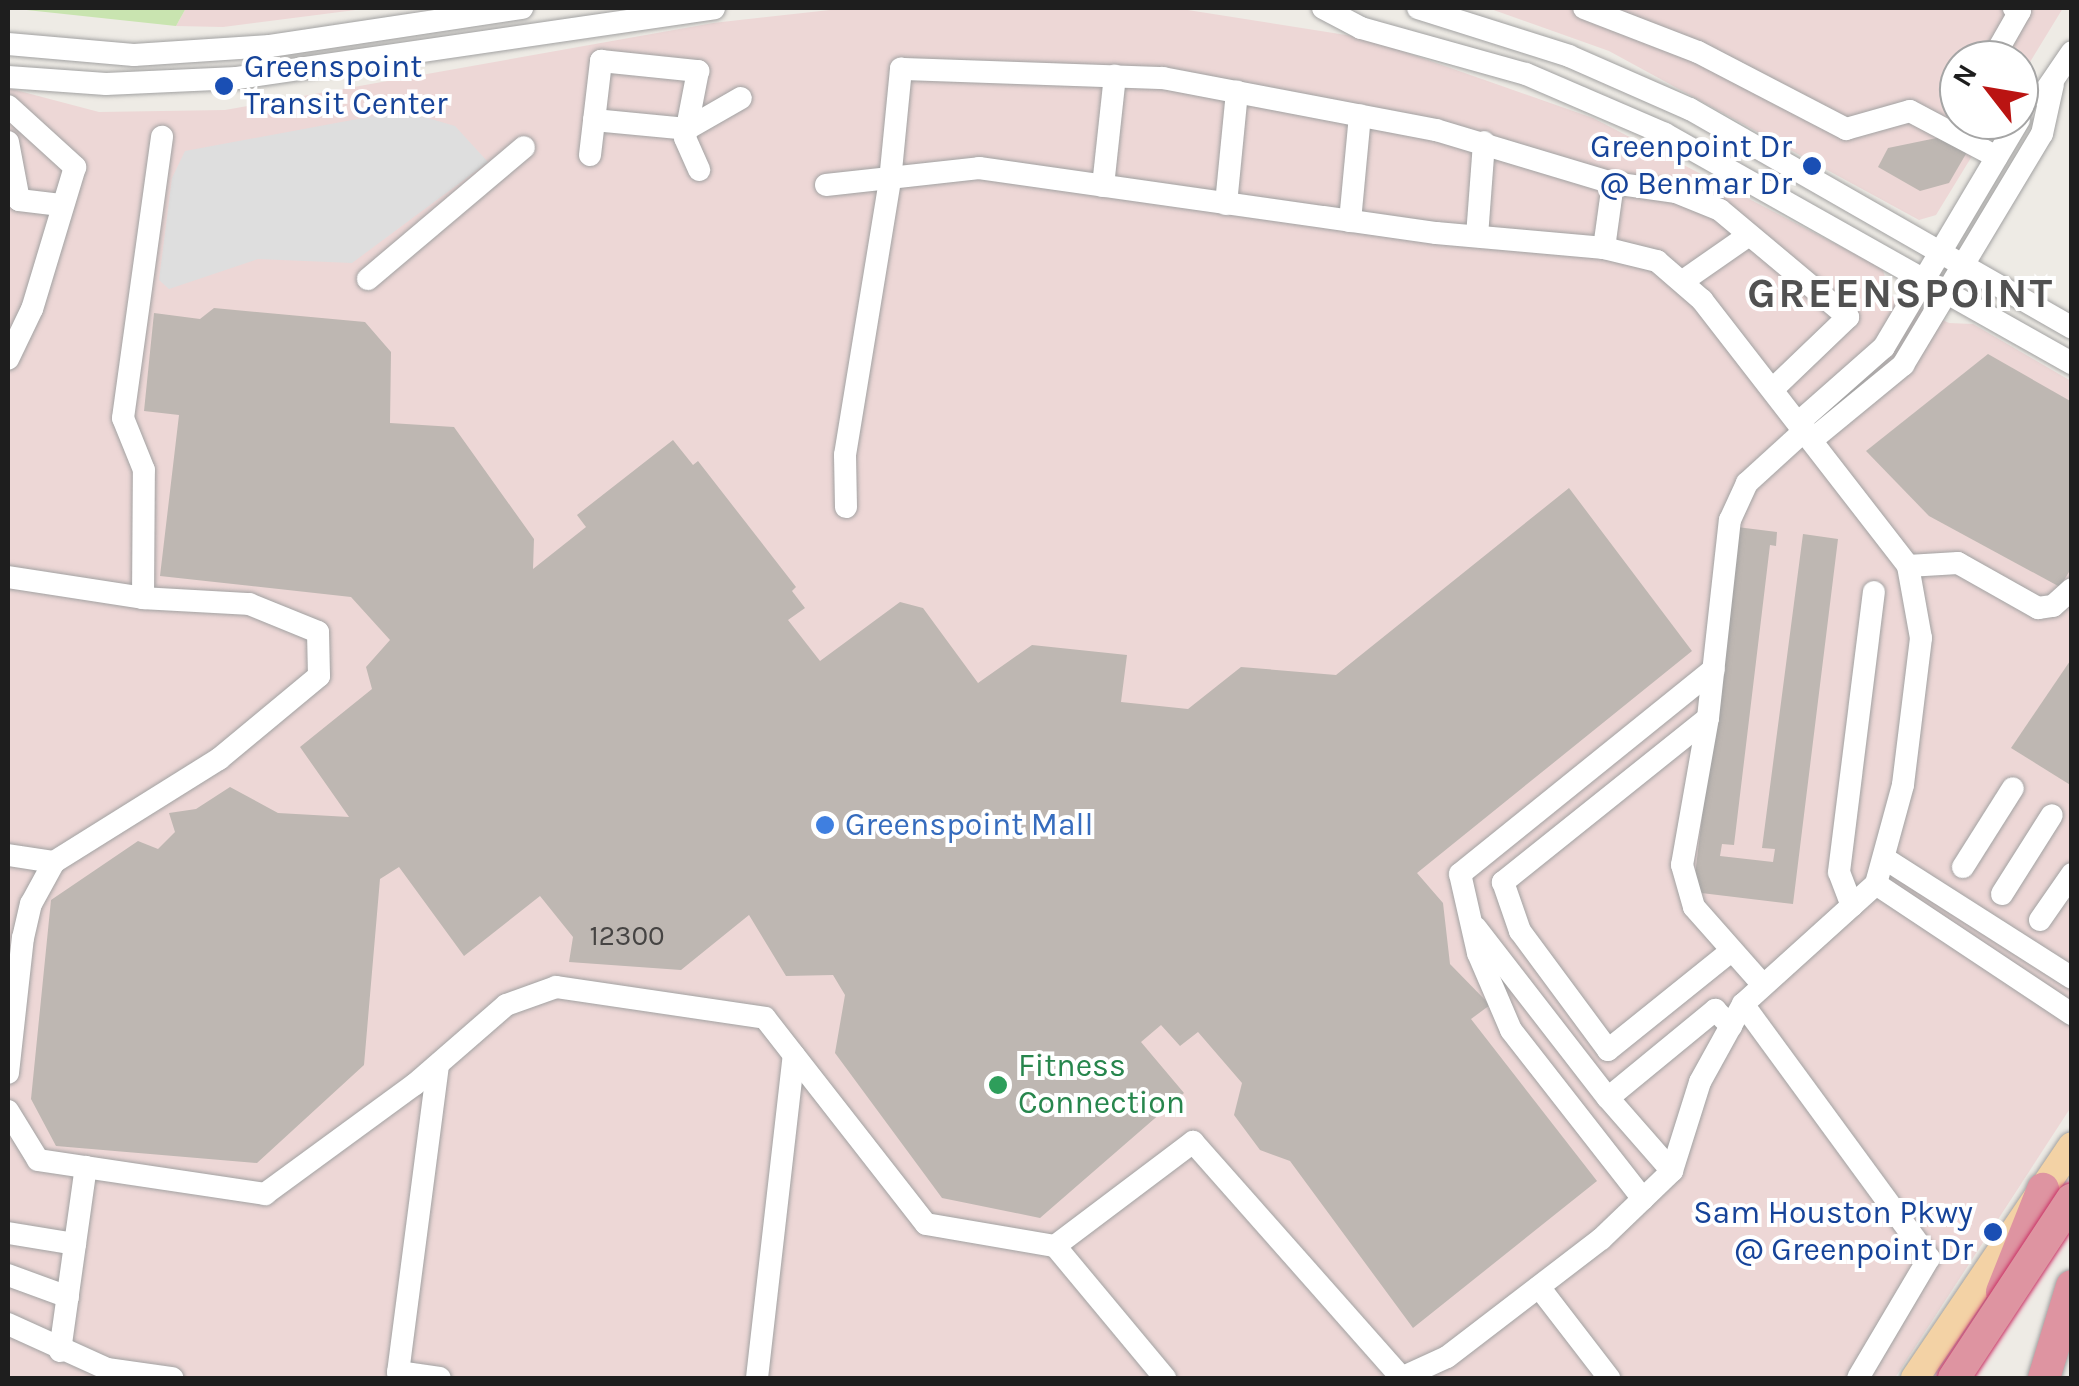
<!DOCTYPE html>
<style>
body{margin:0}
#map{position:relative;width:2079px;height:1386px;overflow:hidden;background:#eeebe5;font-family:Karla,sans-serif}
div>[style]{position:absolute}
.commercial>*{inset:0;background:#edd7d6}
.grass>*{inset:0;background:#c9e4b0}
.parking>*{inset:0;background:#dedede}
.building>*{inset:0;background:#beb7b2}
.roads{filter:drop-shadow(0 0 2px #a2a2a2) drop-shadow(0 0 2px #a2a2a2)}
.minor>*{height:22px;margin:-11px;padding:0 11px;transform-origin:11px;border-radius:11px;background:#fff}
.major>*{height:28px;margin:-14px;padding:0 14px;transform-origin:14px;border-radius:14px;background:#f3d2a5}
.highway>*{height:32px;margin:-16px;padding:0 16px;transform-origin:16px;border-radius:16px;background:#de94a1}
.bridges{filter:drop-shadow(0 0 2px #ca3467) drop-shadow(0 0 2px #ca3467)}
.highway-bridge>*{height:32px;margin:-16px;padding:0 16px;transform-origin:16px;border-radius:16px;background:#de94a1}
.dots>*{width:28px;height:28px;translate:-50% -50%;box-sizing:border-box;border:5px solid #fff;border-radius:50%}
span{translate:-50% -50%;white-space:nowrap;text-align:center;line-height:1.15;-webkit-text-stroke:8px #fff;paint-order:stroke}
.number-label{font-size:28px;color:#464443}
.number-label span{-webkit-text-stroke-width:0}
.transit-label{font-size:32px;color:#164399}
.left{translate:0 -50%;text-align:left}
.right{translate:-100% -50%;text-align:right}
.shop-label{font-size:32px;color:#366cbe}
.leisure-label{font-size:32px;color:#27864d}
.district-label{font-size:42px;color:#515151;font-weight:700;letter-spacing:2.5px}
.frame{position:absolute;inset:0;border:10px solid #1e1e1e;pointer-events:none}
.north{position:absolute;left:1939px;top:40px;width:100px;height:100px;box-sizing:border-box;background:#fff;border:2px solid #a5a5a5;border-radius:50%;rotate:301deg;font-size:28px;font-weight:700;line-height:40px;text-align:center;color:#1e1e1e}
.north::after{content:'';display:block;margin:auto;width:35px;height:45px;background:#ba1412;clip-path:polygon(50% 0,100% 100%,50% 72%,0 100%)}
</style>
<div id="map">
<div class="commercial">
<div style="clip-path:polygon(186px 8px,371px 8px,223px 27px,176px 26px)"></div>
<div style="clip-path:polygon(848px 8px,1175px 8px,1365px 38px,1593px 118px,1882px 268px,1892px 296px,1949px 323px,1973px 324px,2071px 381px,2071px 1107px,1895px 1378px,8px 1378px,8px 88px,99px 112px,225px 110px,713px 23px)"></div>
<div style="clip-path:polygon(1488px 8px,2063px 8px,2019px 80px,2019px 60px,1959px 60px,1959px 120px,1994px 120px,1936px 215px,1919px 220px,1609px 51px)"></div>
</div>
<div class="grass">
<div style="clip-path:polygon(8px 8px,186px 8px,176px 26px)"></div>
</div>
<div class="parking">
<div style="clip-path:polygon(379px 115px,421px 116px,455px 126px,488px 162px,352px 263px,258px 259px,169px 289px,159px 280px,172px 178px,185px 151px)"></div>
</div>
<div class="building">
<div style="clip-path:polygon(1951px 135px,1970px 147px,1949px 183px,1920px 191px,1878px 167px,1888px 148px)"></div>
<div style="clip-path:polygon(214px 308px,365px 322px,391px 352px,390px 423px,454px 427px,534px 539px,533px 569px,586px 527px,577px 515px,673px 440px,693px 465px,698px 461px,796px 587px,792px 591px,805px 608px,788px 620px,820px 661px,900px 602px,923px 608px,978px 683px,1032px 645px,1127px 655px,1121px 702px,1188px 709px,1241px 667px,1336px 675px,1569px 488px,1692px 651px,1417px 873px,1443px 903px,1450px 964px,1490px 1005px,1471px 1019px,1597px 1181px,1413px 1328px,1290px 1161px,1260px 1150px,1234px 1115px,1242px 1083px,1198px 1032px,1180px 1046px,1161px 1025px,1141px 1042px,1184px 1093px,1040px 1218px,942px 1198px,835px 1053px,845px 995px,833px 975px,786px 976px,749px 915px,681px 970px,569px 962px,573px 937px,540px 896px,464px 956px,399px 867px,380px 879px,364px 1065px,257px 1163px,56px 1146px,31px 1099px,51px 900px,138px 841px,158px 849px,175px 832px,169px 813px,196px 809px,230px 787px,278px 813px,349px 817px,300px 747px,372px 689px,366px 667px,390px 640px,351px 597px,160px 576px,179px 415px,144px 411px,154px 313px,200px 319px)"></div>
<div style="clip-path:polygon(1988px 354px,2072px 402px,2072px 567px,2060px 587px,1929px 516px,1866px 451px)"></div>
<div style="clip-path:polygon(1737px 527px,1777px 532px,1776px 546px,1770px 545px,1734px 845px,1722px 844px,1720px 856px,1773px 862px,1775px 849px,1762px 848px,1803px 534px,1838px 539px,1793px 904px,1693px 892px)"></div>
<div style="clip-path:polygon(2072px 658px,2072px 786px,2011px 748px)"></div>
</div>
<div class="roads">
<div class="minor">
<div style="left:1323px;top:8px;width:43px;rotate:27.8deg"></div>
<div style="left:1361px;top:28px;width:171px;rotate:15.6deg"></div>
<div style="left:1526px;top:74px;width:151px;rotate:23.3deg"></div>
<div style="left:1665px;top:134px;width:467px;rotate:29.4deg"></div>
<div style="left:1418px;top:8px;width:158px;rotate:17.6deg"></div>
<div style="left:1569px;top:56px;width:132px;rotate:23.7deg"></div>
<div style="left:1690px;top:109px;width:440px;rotate:29.8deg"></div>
<div style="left:1584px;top:8px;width:122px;rotate:21.1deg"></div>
<div style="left:1698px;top:52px;width:167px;rotate:27.5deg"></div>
<div style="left:1846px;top:129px;width:66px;rotate:-15.7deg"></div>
<div style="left:1910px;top:111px;width:98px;rotate:27.9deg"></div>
<div style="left:8px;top:44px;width:126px;rotate:5deg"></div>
<div style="left:134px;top:55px;width:136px;rotate:-3.8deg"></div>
<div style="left:270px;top:46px;width:255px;rotate:-8.6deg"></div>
<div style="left:1992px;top:60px;width:56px;rotate:-60.3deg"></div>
<div style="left:2020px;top:11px;width:7px;rotate:-153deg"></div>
<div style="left:8px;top:77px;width:98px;rotate:4.1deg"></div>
<div style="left:106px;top:84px;width:131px;rotate:-2.6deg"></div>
<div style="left:237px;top:78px;width:482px;rotate:-8.3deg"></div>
<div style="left:2042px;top:96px;width:53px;rotate:-55.7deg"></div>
<div style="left:8px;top:106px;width:91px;rotate:42.3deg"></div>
<div style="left:75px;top:167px;width:148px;rotate:106.8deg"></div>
<div style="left:32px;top:309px;width:55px;rotate:115.6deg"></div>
<div style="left:594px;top:120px;width:93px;rotate:5.5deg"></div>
<div style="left:687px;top:129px;width:62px;rotate:-29.9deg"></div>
<div style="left:8px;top:142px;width:59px;rotate:79.3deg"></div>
<div style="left:19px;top:200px;width:42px;rotate:6.8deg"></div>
<div style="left:590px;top:155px;width:95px;rotate:-83.3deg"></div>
<div style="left:601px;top:61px;width:98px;rotate:5.9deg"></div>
<div style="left:698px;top:71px;width:68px;rotate:101deg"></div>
<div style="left:685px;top:138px;width:35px;rotate:66deg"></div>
<div style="left:826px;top:185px;width:154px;rotate:-6.3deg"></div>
<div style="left:979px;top:168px;width:462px;rotate:8.1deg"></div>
<div style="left:1436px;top:233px;width:169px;rotate:5.1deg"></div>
<div style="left:1604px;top:248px;width:55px;rotate:13.8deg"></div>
<div style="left:1657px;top:261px;width:60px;rotate:40.9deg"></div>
<div style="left:1702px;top:300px;width:336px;rotate:52.2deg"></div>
<div style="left:1908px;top:566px;width:73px;rotate:79.8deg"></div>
<div style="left:1921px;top:638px;width:148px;rotate:97deg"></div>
<div style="left:1903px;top:785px;width:103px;rotate:105.3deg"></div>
<div style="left:1876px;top:884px;width:179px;rotate:137.9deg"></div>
<div style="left:1743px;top:1004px;width:89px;rotate:118.9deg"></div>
<div style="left:1700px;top:1082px;width:93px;rotate:107.5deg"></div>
<div style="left:1672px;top:1171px;width:98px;rotate:136.2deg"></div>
<div style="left:1601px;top:1239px;width:194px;rotate:142.5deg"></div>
<div style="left:1447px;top:1357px;width:51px;rotate:155.5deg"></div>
<div style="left:1103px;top:186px;width:111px;rotate:-83.8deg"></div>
<div style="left:1226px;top:204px;width:113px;rotate:-84.4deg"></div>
<div style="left:1350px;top:221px;width:106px;rotate:-84.6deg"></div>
<div style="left:1477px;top:236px;width:94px;rotate:-85.7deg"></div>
<div style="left:1604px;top:248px;width:66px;rotate:-82.1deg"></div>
<div style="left:368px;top:279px;width:204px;rotate:-40.2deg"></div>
<div style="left:1683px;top:281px;width:77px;rotate:-34.9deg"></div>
<div style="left:1799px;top:422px;width:113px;rotate:-41.4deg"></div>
<div style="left:1884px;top:347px;width:264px;rotate:-59.3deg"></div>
<div style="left:1813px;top:439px;width:117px;rotate:-39.4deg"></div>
<div style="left:1903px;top:365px;width:270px;rotate:-59deg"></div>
<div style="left:2042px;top:134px;width:51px;rotate:-77.6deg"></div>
<div style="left:846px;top:507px;width:52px;rotate:-91.1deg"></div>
<div style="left:845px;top:455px;width:278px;rotate:-80.7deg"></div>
<div style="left:890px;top:181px;width:113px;rotate:-84.4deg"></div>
<div style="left:901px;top:69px;width:262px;rotate:2deg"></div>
<div style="left:1163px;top:78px;width:278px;rotate:10.8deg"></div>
<div style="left:1436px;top:130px;width:185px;rotate:16.7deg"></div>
<div style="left:1613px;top:183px;width:64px;rotate:8.1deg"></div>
<div style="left:1676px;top:192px;width:48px;rotate:22.2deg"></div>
<div style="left:1720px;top:210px;width:167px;rotate:39.9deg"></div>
<div style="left:1848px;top:317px;width:104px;rotate:136.2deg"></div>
<div style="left:1908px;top:566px;width:50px;rotate:-3.4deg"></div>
<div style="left:1958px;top:563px;width:92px;rotate:29.4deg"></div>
<div style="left:2038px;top:608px;width:15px;rotate:-8deg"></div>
<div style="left:2053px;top:606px;width:25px;rotate:-42deg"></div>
<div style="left:8px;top:577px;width:137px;rotate:8.8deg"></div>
<div style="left:1708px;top:718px;width:263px;rotate:141.3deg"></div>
<div style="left:1503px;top:882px;width:52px;rotate:70.9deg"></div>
<div style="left:1520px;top:931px;width:148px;rotate:53.5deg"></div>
<div style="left:1608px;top:1050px;width:158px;rotate:-38.8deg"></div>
<div style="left:8px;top:855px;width:47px;rotate:8.7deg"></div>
<div style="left:1887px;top:860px;width:219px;rotate:32.5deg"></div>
<div style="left:1963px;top:867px;width:93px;rotate:-57.7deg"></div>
<div style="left:1876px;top:884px;width:235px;rotate:33.6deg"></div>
<div style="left:2002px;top:894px;width:93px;rotate:-57.7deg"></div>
<div style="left:1852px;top:906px;width:36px;rotate:-111deg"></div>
<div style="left:1839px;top:872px;width:282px;rotate:-82.9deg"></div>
<div style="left:2040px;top:920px;width:56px;rotate:-55.2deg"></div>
<div style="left:1476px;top:928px;width:215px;rotate:52.2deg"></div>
<div style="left:1608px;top:1098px;width:139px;rotate:-39.4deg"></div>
<div style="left:1715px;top:1010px;width:23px;rotate:45deg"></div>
<div style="left:1763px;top:985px;width:104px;rotate:-131.5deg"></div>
<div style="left:1694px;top:907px;width:44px;rotate:-105.9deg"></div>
<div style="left:1682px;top:865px;width:149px;rotate:-80deg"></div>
<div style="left:1708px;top:718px;width:199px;rotate:-83.7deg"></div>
<div style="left:1730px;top:520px;width:41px;rotate:-65.3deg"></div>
<div style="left:1747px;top:483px;width:79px;rotate:-42.4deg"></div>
<div style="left:1743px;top:1004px;width:315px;rotate:53.8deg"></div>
<div style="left:1929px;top:1258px;width:139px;rotate:120.6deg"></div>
<div style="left:438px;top:1065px;width:310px;rotate:97.4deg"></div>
<div style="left:398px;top:1372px;width:42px;rotate:8.1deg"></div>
<div style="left:8px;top:1073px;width:136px;rotate:-83.7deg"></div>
<div style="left:23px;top:938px;width:35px;rotate:-77deg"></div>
<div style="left:31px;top:904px;width:48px;rotate:-61.3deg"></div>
<div style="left:54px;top:862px;width:195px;rotate:-32deg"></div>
<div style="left:219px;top:759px;width:130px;rotate:-39.7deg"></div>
<div style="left:319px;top:676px;width:44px;rotate:-91.3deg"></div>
<div style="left:318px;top:632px;width:74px;rotate:-157.9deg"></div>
<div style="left:249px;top:604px;width:106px;rotate:-176.8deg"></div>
<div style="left:143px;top:598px;width:128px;rotate:-89.6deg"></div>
<div style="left:144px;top:470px;width:56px;rotate:-112deg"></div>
<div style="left:123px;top:418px;width:284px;rotate:-82.1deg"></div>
<div style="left:1608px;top:1098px;width:97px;rotate:48.8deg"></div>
<div style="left:8px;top:1111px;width:57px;rotate:58.5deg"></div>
<div style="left:38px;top:1160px;width:230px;rotate:8.5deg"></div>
<div style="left:265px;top:1194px;width:185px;rotate:-36.2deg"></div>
<div style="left:414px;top:1085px;width:122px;rotate:-41deg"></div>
<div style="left:506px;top:1005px;width:53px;rotate:-19.8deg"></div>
<div style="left:556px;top:987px;width:211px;rotate:8.4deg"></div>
<div style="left:765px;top:1018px;width:261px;rotate:52deg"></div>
<div style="left:926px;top:1224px;width:131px;rotate:9.7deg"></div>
<div style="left:1055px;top:1246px;width:173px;rotate:-37deg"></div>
<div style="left:1193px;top:1142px;width:315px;rotate:48.5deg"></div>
<div style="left:1643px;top:1199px;width:214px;rotate:-128deg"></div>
<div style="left:1511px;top:1030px;width:84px;rotate:-113.2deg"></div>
<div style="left:1478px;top:953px;width:81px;rotate:-102.8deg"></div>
<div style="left:1460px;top:874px;width:326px;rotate:-38.9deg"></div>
<div style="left:8px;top:1233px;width:68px;rotate:9.3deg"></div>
<div style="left:1055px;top:1246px;width:172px;rotate:50.2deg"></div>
<div style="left:8px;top:1275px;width:64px;rotate:20.1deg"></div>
<div style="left:1539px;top:1287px;width:115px;rotate:52.4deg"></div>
<div style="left:8px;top:1324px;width:109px;rotate:24.4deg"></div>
<div style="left:107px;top:1369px;width:66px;rotate:7.9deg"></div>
<div style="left:60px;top:1351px;width:186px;rotate:-82deg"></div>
<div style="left:757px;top:1378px;width:325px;rotate:-83.5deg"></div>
</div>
<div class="major">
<div style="left:1915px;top:1378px;width:280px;rotate:-55.9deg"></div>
</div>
<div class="highway">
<div style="left:2002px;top:1292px;width:111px;rotate:-68.3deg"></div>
<div style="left:2044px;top:1378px;width:96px;rotate:-73.1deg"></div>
</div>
</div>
<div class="bridges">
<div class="highway-bridge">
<div style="left:1954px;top:1378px;width:214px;rotate:-56.6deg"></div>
</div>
</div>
<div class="dots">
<div style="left:224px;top:86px;background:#1a4fb4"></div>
<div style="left:1812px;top:166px;background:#1a4fb4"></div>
<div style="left:825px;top:825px;background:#3f7fe0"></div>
<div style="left:998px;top:1085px;background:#2e9e5b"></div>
<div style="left:1993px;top:1232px;background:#1a4fb4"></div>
</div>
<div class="number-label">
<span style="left:627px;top:936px">12300</span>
</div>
<div class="transit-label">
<span class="left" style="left:244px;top:86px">Greenspoint<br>Transit Center</span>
<span class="right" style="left:1792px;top:166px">Greenpoint Dr<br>@ Benmar Dr</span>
<span class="right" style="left:1973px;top:1232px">Sam Houston Pkwy<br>@ Greenpoint Dr</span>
</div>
<div class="shop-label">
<span class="left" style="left:845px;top:825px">Greenspoint Mall</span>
</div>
<div class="leisure-label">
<span class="left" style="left:1018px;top:1085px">Fitness<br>Connection</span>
</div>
<div class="district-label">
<span style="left:1901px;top:293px">GREENSPOINT</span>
</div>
<div class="frame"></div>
<div class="north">N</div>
</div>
